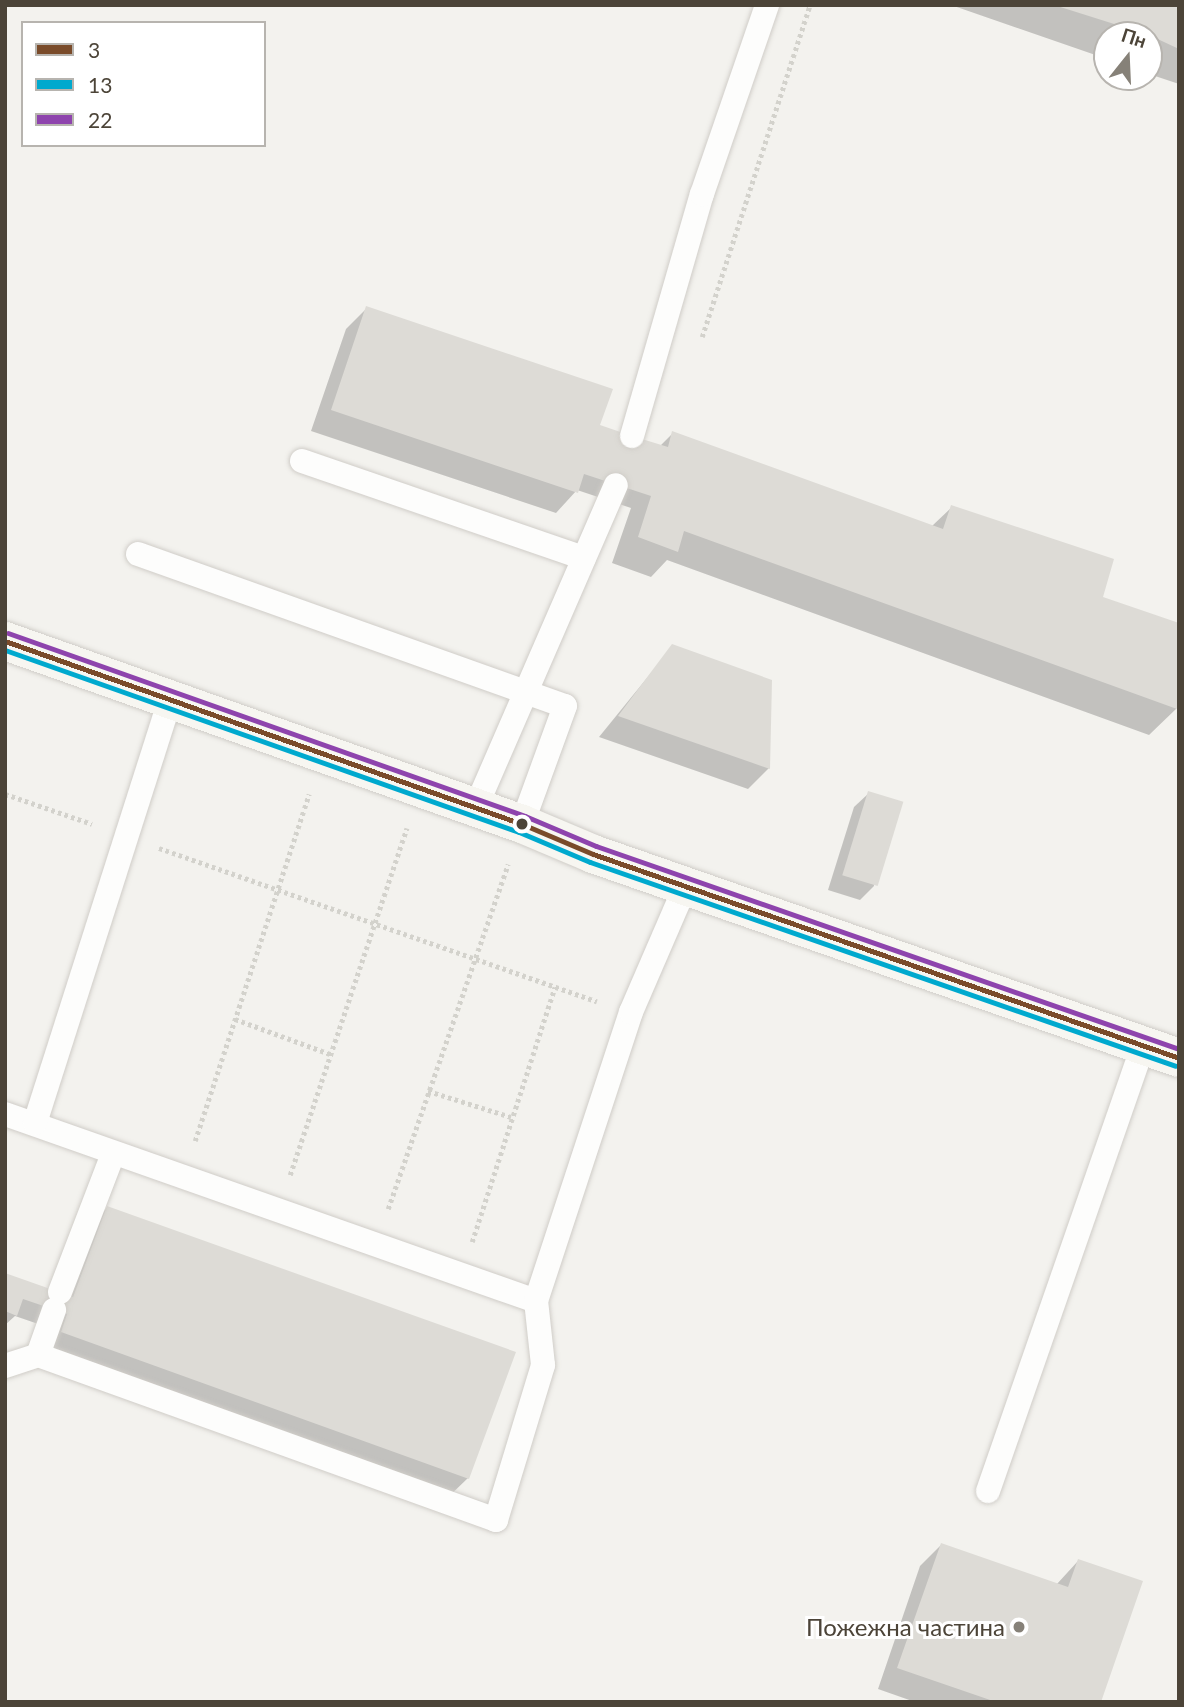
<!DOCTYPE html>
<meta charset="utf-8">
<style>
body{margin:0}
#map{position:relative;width:1184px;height:1707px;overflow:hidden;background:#f3f2ee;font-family:Lato,sans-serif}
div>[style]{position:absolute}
.shadow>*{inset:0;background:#0003}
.building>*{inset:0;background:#dddbd6;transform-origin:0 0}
.path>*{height:4.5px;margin-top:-2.25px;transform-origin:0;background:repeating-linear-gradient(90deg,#d3d2cc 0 3.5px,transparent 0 7px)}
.roads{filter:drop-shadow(0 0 2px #d0cdc8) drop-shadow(0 0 2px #d0cdc8)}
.lane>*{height:24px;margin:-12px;padding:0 12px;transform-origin:12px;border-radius:12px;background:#fdfdfc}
.secondary>*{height:38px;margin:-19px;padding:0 19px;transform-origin:19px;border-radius:19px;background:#f7f6f1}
.bus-1>*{height:5px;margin:-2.5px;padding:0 2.5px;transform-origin:2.5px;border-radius:2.5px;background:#7a4b2a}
.bus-2>*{height:5px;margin:-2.5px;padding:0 2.5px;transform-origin:2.5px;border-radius:2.5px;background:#00a9ce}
.bus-3>*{height:5px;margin:-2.5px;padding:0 2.5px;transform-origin:2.5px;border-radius:2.5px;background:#8e44ad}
.dots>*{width:19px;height:19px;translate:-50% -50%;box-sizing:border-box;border:4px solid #fff;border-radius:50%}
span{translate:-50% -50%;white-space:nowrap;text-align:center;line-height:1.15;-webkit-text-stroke:6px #fff;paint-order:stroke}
.poi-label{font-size:24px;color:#4c4438}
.right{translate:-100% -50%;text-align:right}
.frame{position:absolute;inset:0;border:7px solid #4c4438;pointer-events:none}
.legend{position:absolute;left:21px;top:21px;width:245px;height:126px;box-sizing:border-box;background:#fff;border:2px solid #b7b4af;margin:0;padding:9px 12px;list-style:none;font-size:21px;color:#4c4438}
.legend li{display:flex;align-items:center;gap:14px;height:35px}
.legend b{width:35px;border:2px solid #b7b4af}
.north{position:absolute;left:1093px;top:21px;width:70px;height:70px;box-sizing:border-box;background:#fff;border:2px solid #b7b4af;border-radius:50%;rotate:18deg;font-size:19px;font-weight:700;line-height:28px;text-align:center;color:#4c4438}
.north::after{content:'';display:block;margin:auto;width:24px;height:32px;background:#868178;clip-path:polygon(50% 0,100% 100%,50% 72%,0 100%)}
</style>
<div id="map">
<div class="shadow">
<div style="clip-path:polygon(951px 5px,1179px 5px,1179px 84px,1149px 74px,1149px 35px,1107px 35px,1107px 59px)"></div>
<div style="clip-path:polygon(367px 308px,599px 427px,660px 446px,673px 433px,932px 526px,952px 507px,1101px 598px,1179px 625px,1176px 709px,1149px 735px,667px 560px,651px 577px,612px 563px,631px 508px,577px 490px,556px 513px,311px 431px,346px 329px)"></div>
<div style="clip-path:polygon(673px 646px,769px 768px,748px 789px,599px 737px)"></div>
<div style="clip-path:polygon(869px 793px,874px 886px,860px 900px,828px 890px,854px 807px)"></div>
<div style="clip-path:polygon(107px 1208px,468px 1478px,441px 1504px,36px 1358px,47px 1327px,15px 1316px,5px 1325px,5px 1275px,59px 1294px,81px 1234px)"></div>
<div style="clip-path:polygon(941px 1545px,1056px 1585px,1078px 1561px,1099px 1702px,915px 1702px,878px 1689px,920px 1566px)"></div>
</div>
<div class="building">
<div style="clip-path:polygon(1054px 5px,1179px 5px,1179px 49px,1149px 35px)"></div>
<div style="clip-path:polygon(366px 306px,613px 389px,600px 425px,632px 436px,668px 447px,672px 431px,943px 529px,951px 505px,1114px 559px,1103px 597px,1179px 623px,1177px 709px,684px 531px,678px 552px,638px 537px,651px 496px,584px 474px,578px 493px,331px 410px)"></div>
<div style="clip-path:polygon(672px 644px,772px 680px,770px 769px,618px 716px)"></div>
<div style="left:868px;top:791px;width:37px;height:88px;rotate:17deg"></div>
<div style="clip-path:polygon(107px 1206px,516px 1352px,469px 1479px,61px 1332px,67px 1314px,23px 1299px,17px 1316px,5px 1311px,5px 1273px,73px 1297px)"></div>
<div style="clip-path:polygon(941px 1543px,1068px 1587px,1078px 1559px,1143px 1581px,1101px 1702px,996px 1702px,897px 1668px)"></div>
</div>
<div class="path">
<div style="left:702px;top:337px;width:349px;rotate:-72deg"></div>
<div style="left:5px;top:794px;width:92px;rotate:19deg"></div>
<div style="left:159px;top:848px;width:464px;rotate:19.3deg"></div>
<div style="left:235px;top:1019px;width:101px;rotate:20.2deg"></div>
<div style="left:428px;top:1091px;width:87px;rotate:17.4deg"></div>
<div style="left:195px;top:1141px;width:365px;rotate:-71.8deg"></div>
<div style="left:290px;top:1175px;width:366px;rotate:-71.4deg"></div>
<div style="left:388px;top:1209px;width:365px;rotate:-70.8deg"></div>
<div style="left:472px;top:1242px;width:268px;rotate:-72deg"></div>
</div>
<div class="roads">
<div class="lane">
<div style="left:632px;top:436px;width:252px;rotate:-73.9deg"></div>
<div style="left:702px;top:194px;width:200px;rotate:-71deg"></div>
<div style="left:302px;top:461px;width:298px;rotate:19deg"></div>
<div style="left:138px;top:554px;width:453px;rotate:19.6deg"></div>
<div style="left:565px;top:706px;width:126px;rotate:110deg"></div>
<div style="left:475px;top:809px;width:353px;rotate:-66.5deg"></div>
<div style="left:5px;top:1114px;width:563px;rotate:19.4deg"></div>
<div style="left:35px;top:1123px;width:447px;rotate:-72.3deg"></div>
<div style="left:60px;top:1292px;width:148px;rotate:-69deg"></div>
<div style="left:38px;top:1355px;width:48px;rotate:-70.4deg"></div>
<div style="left:5px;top:1366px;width:35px;rotate:-18deg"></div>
<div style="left:38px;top:1355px;width:487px;rotate:19.8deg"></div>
<div style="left:496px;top:1520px;width:162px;rotate:-73.1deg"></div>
<div style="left:543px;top:1365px;width:64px;rotate:-96.2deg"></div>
<div style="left:536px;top:1301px;width:304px;rotate:-71.8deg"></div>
<div style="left:631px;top:1012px;width:138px;rotate:-66.6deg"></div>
<div style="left:988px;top:1491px;width:470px;rotate:-70.8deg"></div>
</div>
<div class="secondary">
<div style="left:5px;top:641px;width:548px;rotate:19.49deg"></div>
<div style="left:522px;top:824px;width:77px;rotate:22.9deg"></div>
<div style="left:593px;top:854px;width:620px;rotate:19.19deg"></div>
</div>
</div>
<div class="bus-1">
<div style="left:5px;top:641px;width:548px;rotate:19.49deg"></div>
<div style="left:522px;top:824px;width:77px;rotate:22.9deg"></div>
<div style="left:593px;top:854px;width:620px;rotate:19.19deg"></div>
</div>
<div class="bus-2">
<div style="left:5px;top:650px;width:545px;rotate:19.5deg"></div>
<div style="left:519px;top:832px;width:77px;rotate:22.9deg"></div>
<div style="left:590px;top:862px;width:620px;rotate:19.19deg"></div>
</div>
<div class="bus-3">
<div style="left:8px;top:633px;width:548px;rotate:19.49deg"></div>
<div style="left:525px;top:816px;width:77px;rotate:22.9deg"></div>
<div style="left:596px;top:846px;width:617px;rotate:19.2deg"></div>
</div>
<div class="dots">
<div style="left:522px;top:824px;background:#4c4438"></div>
<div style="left:1019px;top:1627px;background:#868178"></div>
</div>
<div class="poi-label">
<span class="right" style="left:1005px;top:1627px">Пожежна частина</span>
</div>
<div class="frame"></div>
<ul class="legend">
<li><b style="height:9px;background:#7a4b2a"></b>3</li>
<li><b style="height:9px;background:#00a9ce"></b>13</li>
<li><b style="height:9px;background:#8e44ad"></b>22</li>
</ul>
<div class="north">Пн</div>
</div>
